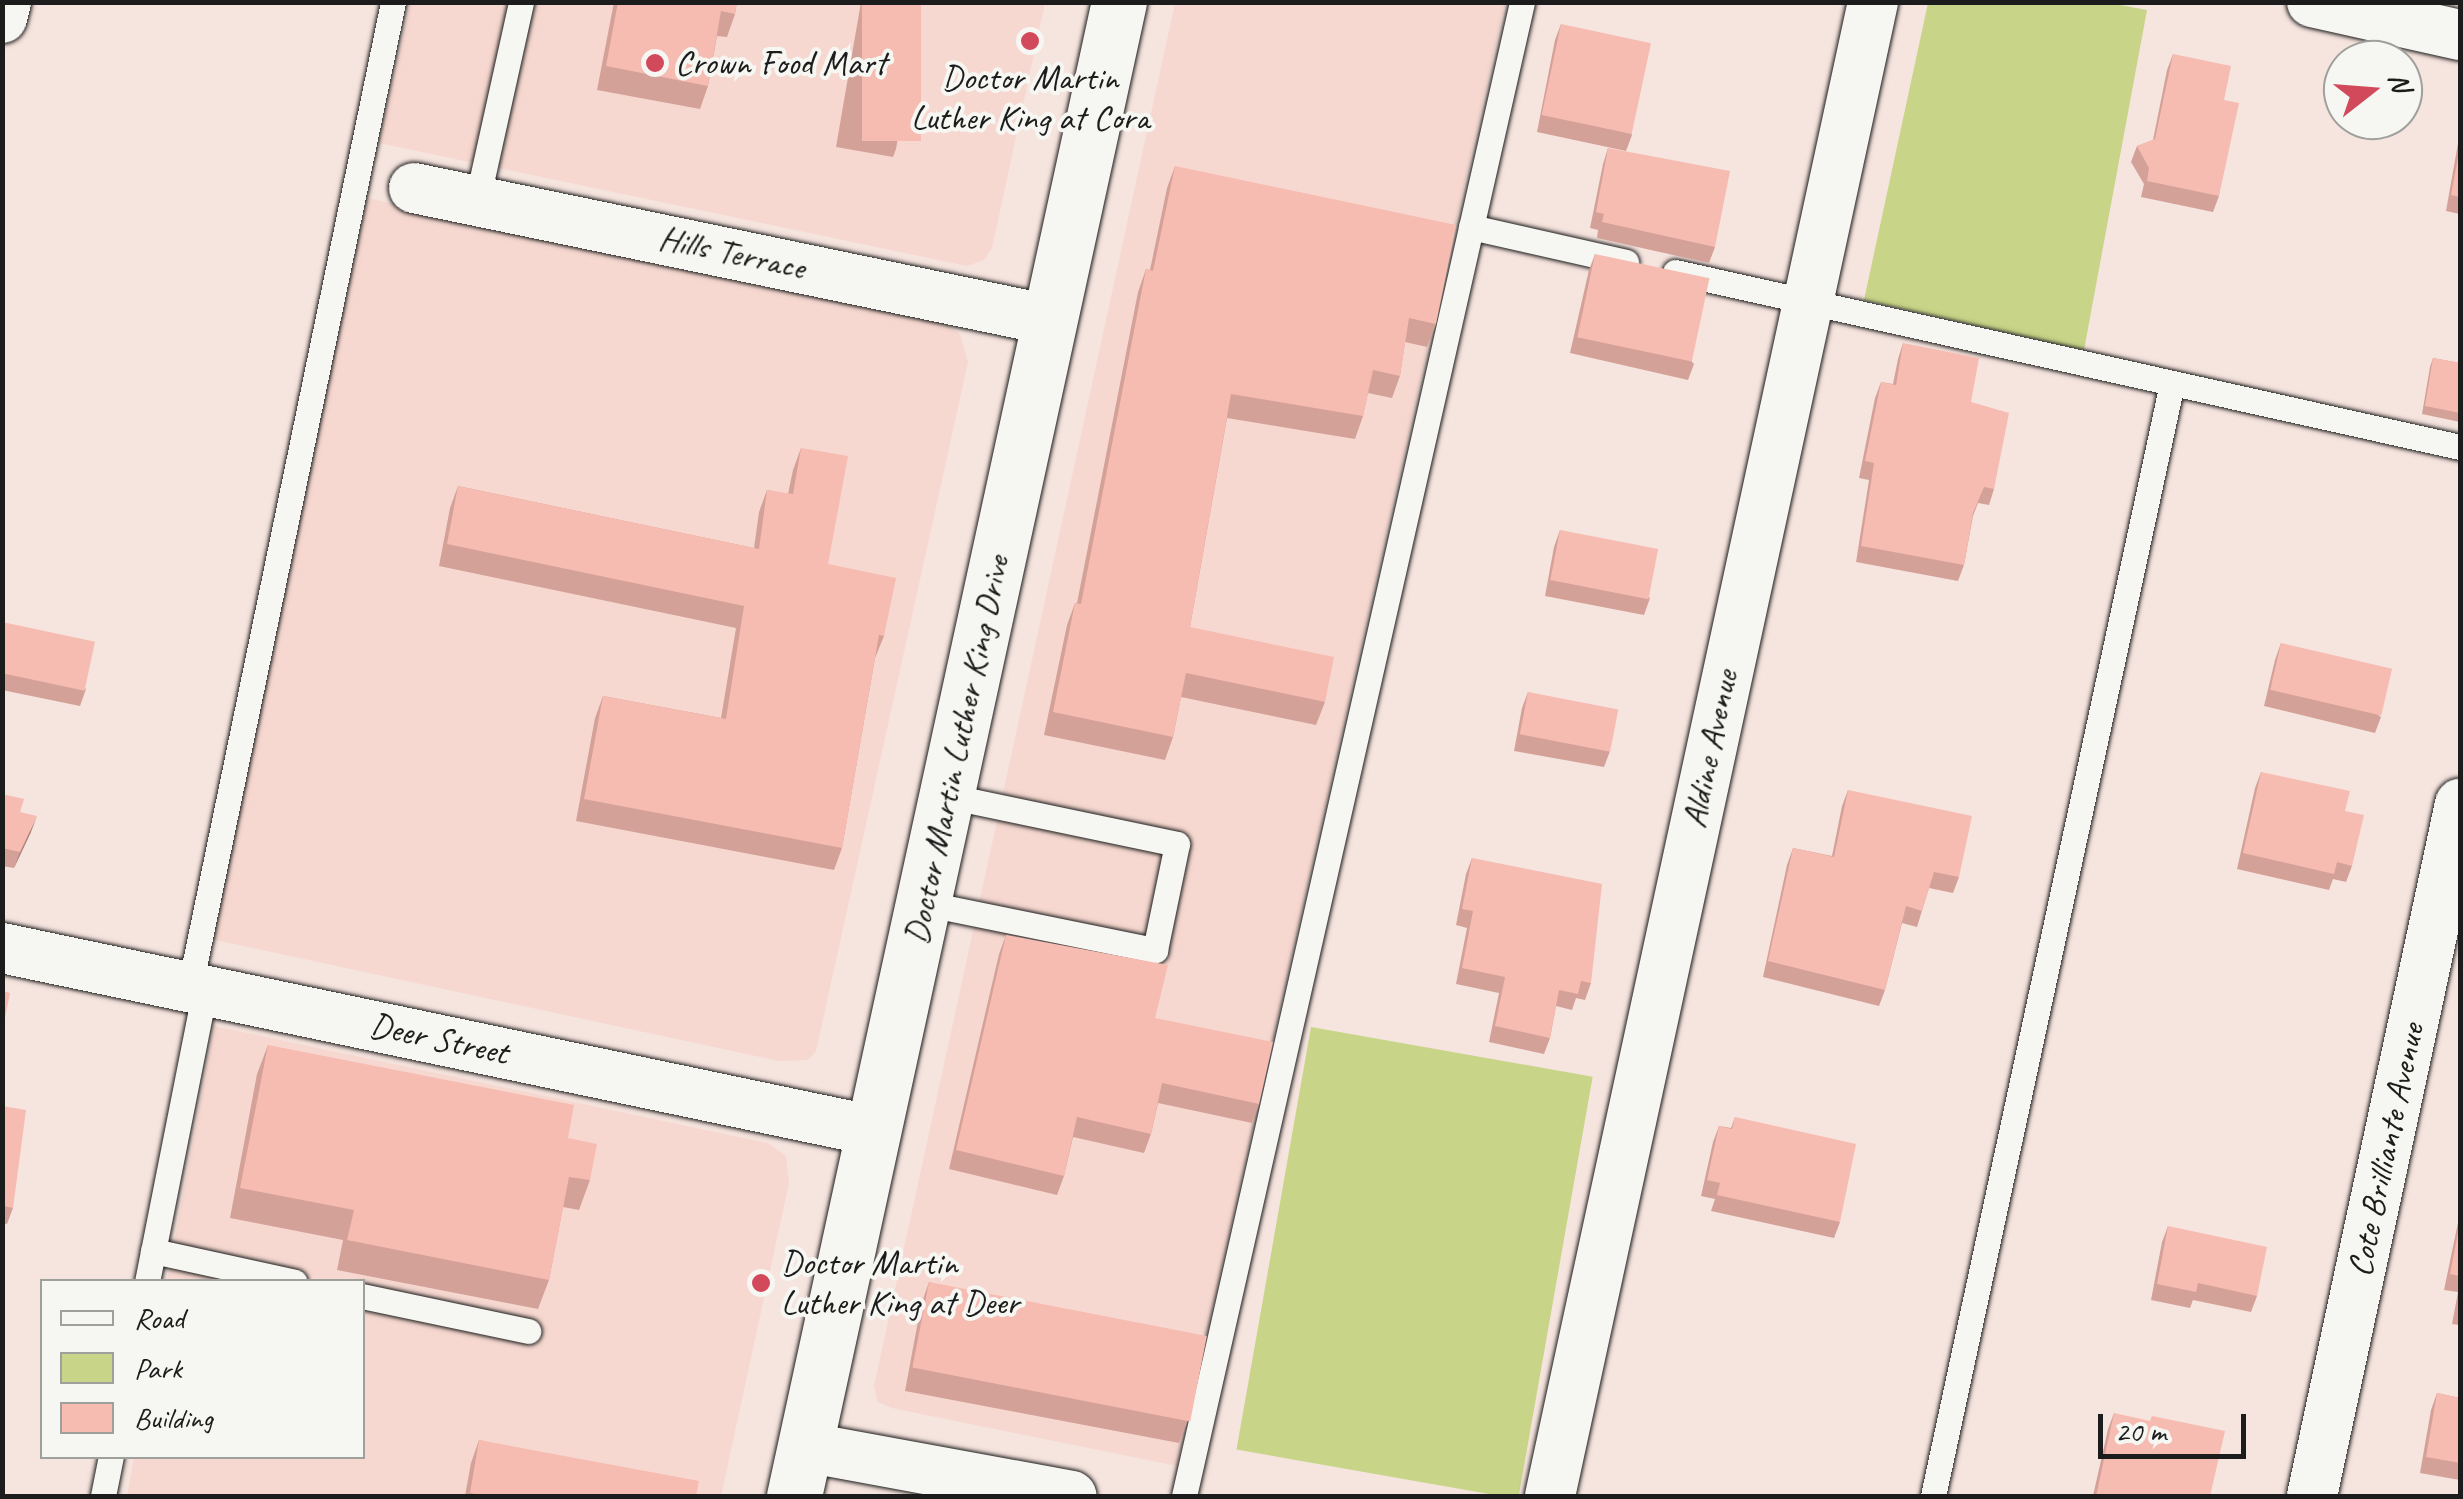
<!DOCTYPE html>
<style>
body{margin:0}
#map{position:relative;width:2463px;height:1499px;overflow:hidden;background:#f6e4de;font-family:Caveat,sans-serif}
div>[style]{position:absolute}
.built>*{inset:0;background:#f6d8d0}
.green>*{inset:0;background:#c8d588;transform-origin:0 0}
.roads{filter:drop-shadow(0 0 2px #1c1c1c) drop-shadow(0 0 2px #1c1c1c)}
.lane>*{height:25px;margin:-12.5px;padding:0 12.5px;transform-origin:12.5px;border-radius:12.5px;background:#f6f6f2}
.street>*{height:50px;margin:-25px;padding:0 25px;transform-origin:25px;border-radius:25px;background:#f6f6f2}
.secondary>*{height:55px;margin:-27.5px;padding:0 27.5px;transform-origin:27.5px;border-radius:27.5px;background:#f6f6f2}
.wall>*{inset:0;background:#d4a198}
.shaded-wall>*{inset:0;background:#ac837c}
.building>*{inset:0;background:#f6bbb1;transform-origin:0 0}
.dots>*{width:28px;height:28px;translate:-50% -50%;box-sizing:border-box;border:5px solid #f6f6f2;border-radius:50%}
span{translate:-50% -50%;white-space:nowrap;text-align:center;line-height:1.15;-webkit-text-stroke:8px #f6f6f2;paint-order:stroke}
.poi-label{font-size:35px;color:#1c1c1c}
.left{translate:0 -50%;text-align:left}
.street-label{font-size:35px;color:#1c1c1c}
.frame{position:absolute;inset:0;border:5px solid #1c1c1c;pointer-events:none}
.legend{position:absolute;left:40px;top:1279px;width:325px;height:180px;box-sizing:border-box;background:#f6f6f2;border:2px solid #9f9f9c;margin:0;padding:12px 18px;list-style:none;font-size:30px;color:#1c1c1c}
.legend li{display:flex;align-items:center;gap:20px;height:50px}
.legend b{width:50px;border:2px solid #9f9f9c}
.north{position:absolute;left:2323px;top:40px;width:100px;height:100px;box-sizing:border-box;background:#f6f6f2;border:2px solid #9f9f9c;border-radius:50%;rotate:73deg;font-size:28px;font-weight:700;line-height:40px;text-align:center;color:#1c1c1c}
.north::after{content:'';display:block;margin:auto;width:35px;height:45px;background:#d1495b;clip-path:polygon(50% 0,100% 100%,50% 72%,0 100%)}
.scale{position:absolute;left:2098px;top:1414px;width:148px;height:45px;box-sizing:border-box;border:5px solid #1c1c1c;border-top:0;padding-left:12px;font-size:30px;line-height:35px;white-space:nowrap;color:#1c1c1c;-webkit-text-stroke:8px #f6f6f2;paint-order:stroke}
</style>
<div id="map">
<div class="built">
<div style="clip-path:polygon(410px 3px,1045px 3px,992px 248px,984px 260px,967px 266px,379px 143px)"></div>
<div style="clip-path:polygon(1175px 3px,1505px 3px,1177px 1466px,892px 1408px,878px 1402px,874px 1386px)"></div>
<div style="clip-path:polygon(367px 198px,943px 322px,960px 334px,968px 362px,816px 1051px,808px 1060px,779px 1061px,211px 939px)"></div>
<div style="clip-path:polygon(214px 1026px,768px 1143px,786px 1156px,789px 1183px,721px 1496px,127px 1496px,134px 1457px,362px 1456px,362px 1282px,167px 1281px)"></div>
</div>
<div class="green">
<div style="clip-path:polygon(2109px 3px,2147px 10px,2084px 350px,1864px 300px,1928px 3px)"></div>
<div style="left:1311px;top:1027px;width:286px;height:429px;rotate:10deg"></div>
</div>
<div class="roads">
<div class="lane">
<div style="left:477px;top:201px;width:204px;rotate:-77.5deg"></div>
<div style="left:1471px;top:227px;width:159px;rotate:12.7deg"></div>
<div style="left:1675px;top:272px;width:804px;rotate:12.57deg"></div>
<div style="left:923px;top:903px;width:237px;rotate:11.5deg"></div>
<div style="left:1155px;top:950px;width:108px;rotate:-78.3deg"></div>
<div style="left:1177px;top:844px;width:234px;rotate:-168.2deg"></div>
<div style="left:190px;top:986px;width:1005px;rotate:-78.34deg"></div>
<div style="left:153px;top:1251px;width:145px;rotate:12.3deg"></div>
<div style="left:147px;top:1282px;width:298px;rotate:-78.8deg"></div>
<div style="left:362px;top:1296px;width:170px;rotate:11.9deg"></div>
<div style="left:103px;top:1496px;width:41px;rotate:-78.7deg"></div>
<div style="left:1184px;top:1496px;width:1532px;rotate:-77.25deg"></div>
<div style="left:1933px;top:1496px;width:1138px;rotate:-77.88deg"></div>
</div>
<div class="street">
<div style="left:2312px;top:2px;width:152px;rotate:12.6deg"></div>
<div style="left:2px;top:18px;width:16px;rotate:-76deg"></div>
<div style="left:414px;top:188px;width:650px;rotate:11.73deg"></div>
<div style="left:2px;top:948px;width:891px;rotate:11.85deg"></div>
<div style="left:805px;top:1447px;width:271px;rotate:10.4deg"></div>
<div style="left:1550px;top:1496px;width:1529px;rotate:-77.8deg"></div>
<div style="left:2312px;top:1496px;width:708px;rotate:-77.93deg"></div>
</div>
<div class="secondary">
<div style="left:794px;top:1496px;width:1529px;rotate:-77.73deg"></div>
</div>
</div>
<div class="wall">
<div style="clip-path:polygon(614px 2px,737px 2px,735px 14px,727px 37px,717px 36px,708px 86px,700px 109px,597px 90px)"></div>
<div style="clip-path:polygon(861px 2px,921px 2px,896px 149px,893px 157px,836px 147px)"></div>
<div style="clip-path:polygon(1561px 24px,1632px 135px,1626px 151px,1537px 132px,1555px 40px)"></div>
<div style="clip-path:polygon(2173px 54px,2224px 100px,2219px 196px,2213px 212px,2141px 197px,2144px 184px,2131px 162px,2137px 146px,2153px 140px,2167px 70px)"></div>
<div style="clip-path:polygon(2460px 132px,2460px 214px,2446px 211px)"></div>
<div style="clip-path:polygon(1608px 148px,1715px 247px,1709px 263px,1597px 238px,1598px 230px,1590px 228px,1603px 164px)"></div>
<div style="clip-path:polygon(1175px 166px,1436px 324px,1427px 347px,1405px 342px,1400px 376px,1392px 398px,1368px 393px,1363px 416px,1355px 439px,1227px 418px,1190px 627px,1325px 702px,1316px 725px,1181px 697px,1173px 737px,1165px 760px,1044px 735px,1067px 625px,1075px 603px,1077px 603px,1138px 292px,1146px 269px,1150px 270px,1167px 188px)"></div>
<div style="clip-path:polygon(1595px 254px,1694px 364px,1688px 380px,1570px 353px,1589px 270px)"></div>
<div style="clip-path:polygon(1903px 343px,1971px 402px,1994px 489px,1989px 505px,1978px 503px,1973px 516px,1964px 565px,1958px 581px,1856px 562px,1869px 480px,1859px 478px,1875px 398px,1881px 382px,1893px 384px,1898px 359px)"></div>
<div style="clip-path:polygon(2433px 358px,2460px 363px,2460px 422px,2422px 414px,2430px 367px)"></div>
<div style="clip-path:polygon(801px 448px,828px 564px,884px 636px,875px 658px,842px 848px,834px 870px,576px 821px,595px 718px,603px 696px,721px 718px,736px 628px,439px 566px,450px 508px,458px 486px,754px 548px,759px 512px,767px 490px,788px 494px,793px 470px)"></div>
<div style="clip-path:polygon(1560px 530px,1650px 598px,1644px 615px,1545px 596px,1554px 547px)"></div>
<div style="clip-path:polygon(2px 622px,86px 689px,80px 706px,2px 690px)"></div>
<div style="clip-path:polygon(2281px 643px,2381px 717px,2375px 733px,2264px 706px,2275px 660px)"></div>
<div style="clip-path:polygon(1528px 692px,1610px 751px,1604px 767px,1514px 751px,1522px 708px)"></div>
<div style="clip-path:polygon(2261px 772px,2345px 811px,2352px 866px,2346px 882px,2333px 879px,2329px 890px,2237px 869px,2255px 788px)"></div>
<div style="clip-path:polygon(1848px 790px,1959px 877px,1953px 893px,1929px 888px,1917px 927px,1902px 923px,1885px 990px,1879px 1006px,1763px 977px,1787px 865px,1793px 848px,1832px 856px,1842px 806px)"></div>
<div style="clip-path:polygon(2px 794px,20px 812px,31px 832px,14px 868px,2px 866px)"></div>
<div style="clip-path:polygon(1472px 858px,1591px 983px,1585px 1000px,1576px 998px,1572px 1010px,1556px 1006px,1550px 1038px,1544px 1054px,1489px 1042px,1499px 993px,1456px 984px,1467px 928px,1456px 925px,1466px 874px)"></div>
<div style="clip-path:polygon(1006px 935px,1155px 1018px,1259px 1104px,1252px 1123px,1158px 1103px,1151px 1134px,1144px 1153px,1073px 1137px,1064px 1176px,1057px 1195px,949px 1169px,999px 954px)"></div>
<div style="clip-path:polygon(268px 1045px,590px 1180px,579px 1210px,563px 1207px,549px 1280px,538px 1309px,337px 1270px,343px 1240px,230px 1218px,257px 1074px)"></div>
<div style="clip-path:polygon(2px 1106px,13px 1208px,7px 1224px,2px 1223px)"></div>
<div style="clip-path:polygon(1735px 1117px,1840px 1222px,1834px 1238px,1711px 1211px,1715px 1199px,1701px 1196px,1713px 1142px,1719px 1126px,1731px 1128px)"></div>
<div style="clip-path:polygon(2460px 1213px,2460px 1325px,2452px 1324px,2458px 1292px,2444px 1290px)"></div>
<div style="clip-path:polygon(2168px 1226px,2257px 1296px,2251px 1312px,2193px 1300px,2190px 1308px,2151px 1300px,2162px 1242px)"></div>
<div style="clip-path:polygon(929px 1282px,1188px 1420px,1179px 1443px,905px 1391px,921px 1305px)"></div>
<div style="clip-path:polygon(2437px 1393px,2460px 1398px,2460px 1480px,2420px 1473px,2431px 1410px)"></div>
<div style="clip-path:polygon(2114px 1413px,2210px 1496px,2093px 1496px,2108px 1429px)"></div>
<div style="clip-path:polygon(479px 1440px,696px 1496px,465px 1496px,471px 1463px)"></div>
</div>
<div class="shaded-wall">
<div style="clip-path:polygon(37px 816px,31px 832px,14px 868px,20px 852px)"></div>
</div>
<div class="building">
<div style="clip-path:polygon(618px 2px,737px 2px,735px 14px,721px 11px,708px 86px,606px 66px)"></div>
<div style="left:862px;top:2px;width:59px;height:139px"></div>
<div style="left:1561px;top:24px;width:92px;height:93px;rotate:12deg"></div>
<div style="clip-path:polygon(2173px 54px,2231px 66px,2224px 100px,2239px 103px,2219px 196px,2147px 181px,2149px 168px,2137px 146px,2155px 139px)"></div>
<div style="clip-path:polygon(2460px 147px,2460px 197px,2451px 195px)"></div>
<div style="clip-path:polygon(1608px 148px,1730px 171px,1715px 247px,1602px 222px,1604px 214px,1596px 212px)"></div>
<div style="clip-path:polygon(1175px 166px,1456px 225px,1436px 324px,1409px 318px,1400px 376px,1373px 370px,1363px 416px,1231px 394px,1190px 627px,1334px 657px,1325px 702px,1186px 673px,1173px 737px,1053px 712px,1075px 603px,1081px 604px,1146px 269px,1153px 271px)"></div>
<div style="left:1595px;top:254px;width:117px;height:85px;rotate:12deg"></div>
<div style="clip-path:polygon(1903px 343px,1979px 358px,1971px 402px,2009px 413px,1994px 489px,1984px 487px,1973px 513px,1964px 565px,1861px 546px,1874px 463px,1865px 461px,1881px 382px,1896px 385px)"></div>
<div style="clip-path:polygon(2433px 358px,2460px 363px,2460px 413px,2425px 406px)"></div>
<div style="clip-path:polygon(801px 448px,848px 456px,828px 564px,896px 578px,884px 636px,879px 635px,842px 848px,584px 799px,603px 696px,726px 719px,744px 606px,447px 544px,458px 486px,759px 549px,767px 490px,793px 494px)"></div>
<div style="left:1560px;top:530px;width:100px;height:51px;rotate:11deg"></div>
<div style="left:2px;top:622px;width:95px;height:50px;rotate:12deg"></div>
<div style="left:2281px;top:643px;width:114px;height:48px;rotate:13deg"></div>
<div style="left:1528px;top:692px;width:92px;height:43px;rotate:11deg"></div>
<div style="clip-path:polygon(2261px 772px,2350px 791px,2345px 811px,2364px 815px,2352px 866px,2337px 862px,2334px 874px,2243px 853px)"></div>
<div style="clip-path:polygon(1848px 790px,1972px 816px,1959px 877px,1934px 872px,1922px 911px,1906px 906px,1885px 990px,1768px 961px,1793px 848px,1834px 857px)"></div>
<div style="clip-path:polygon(2px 794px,24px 799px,20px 812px,37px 816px,20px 852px,2px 848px)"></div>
<div style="clip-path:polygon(1472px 858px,1602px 884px,1591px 983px,1581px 981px,1578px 994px,1559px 990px,1550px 1038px,1495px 1026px,1505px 977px,1462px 968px,1473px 911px,1462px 909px)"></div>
<div style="clip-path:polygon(1006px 935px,1168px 965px,1155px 1018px,1273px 1042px,1259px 1104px,1162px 1083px,1151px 1134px,1077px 1117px,1064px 1176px,956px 1150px)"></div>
<div style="clip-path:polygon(2px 991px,10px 993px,2px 1032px)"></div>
<div style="clip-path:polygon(268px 1045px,574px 1105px,568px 1138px,597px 1144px,590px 1180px,569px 1177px,549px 1280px,347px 1240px,354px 1210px,240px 1188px)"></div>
<div style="clip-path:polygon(2px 1106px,26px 1110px,13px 1208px,4px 1206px,2px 1215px)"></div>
<div style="clip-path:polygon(1735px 1117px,1856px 1144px,1840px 1222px,1717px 1195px,1720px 1183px,1707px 1180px,1719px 1126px,1732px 1129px)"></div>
<div style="clip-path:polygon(2460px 1222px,2460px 1276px,2450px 1274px)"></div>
<div style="clip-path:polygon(2168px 1226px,2267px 1247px,2257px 1296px,2198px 1283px,2196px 1292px,2157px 1284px)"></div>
<div style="left:929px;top:1282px;width:283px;height:87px;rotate:11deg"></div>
<div style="clip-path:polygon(2437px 1393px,2460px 1398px,2460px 1463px,2426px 1457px)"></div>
<div style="clip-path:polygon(2114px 1413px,2150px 1421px,2152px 1416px,2225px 1431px,2210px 1496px,2096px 1496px)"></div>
<div style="clip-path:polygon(479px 1440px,699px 1481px,696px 1496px,486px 1496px,470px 1493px)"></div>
</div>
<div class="dots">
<div style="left:1030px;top:41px;background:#d1495b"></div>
<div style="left:655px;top:63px;background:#d1495b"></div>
<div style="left:761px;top:1283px;background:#d1495b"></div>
</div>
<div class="poi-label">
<span class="left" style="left:675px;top:63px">Crown Food Mart</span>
<span style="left:1030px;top:98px">Doctor Martin<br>Luther King at Cora</span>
<span class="left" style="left:781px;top:1283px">Doctor Martin<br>Luther King at Deer</span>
</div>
<div class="street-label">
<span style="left:732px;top:253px;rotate:12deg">Hills Terrace</span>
<span style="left:1710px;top:749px;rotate:-78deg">Aldine Avenue</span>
<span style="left:957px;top:750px;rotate:-78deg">Doctor Martin Luther King Drive</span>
<span style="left:439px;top:1039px;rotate:12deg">Deer Street</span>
<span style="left:2386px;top:1150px;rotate:-78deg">Cote Brilliante Avenue</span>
</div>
<div class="frame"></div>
<ul class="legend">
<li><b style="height:12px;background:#f6f6f2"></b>Road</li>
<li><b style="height:28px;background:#c8d588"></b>Park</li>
<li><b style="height:28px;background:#f6bbb1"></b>Building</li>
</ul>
<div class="north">N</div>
<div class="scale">20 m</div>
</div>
